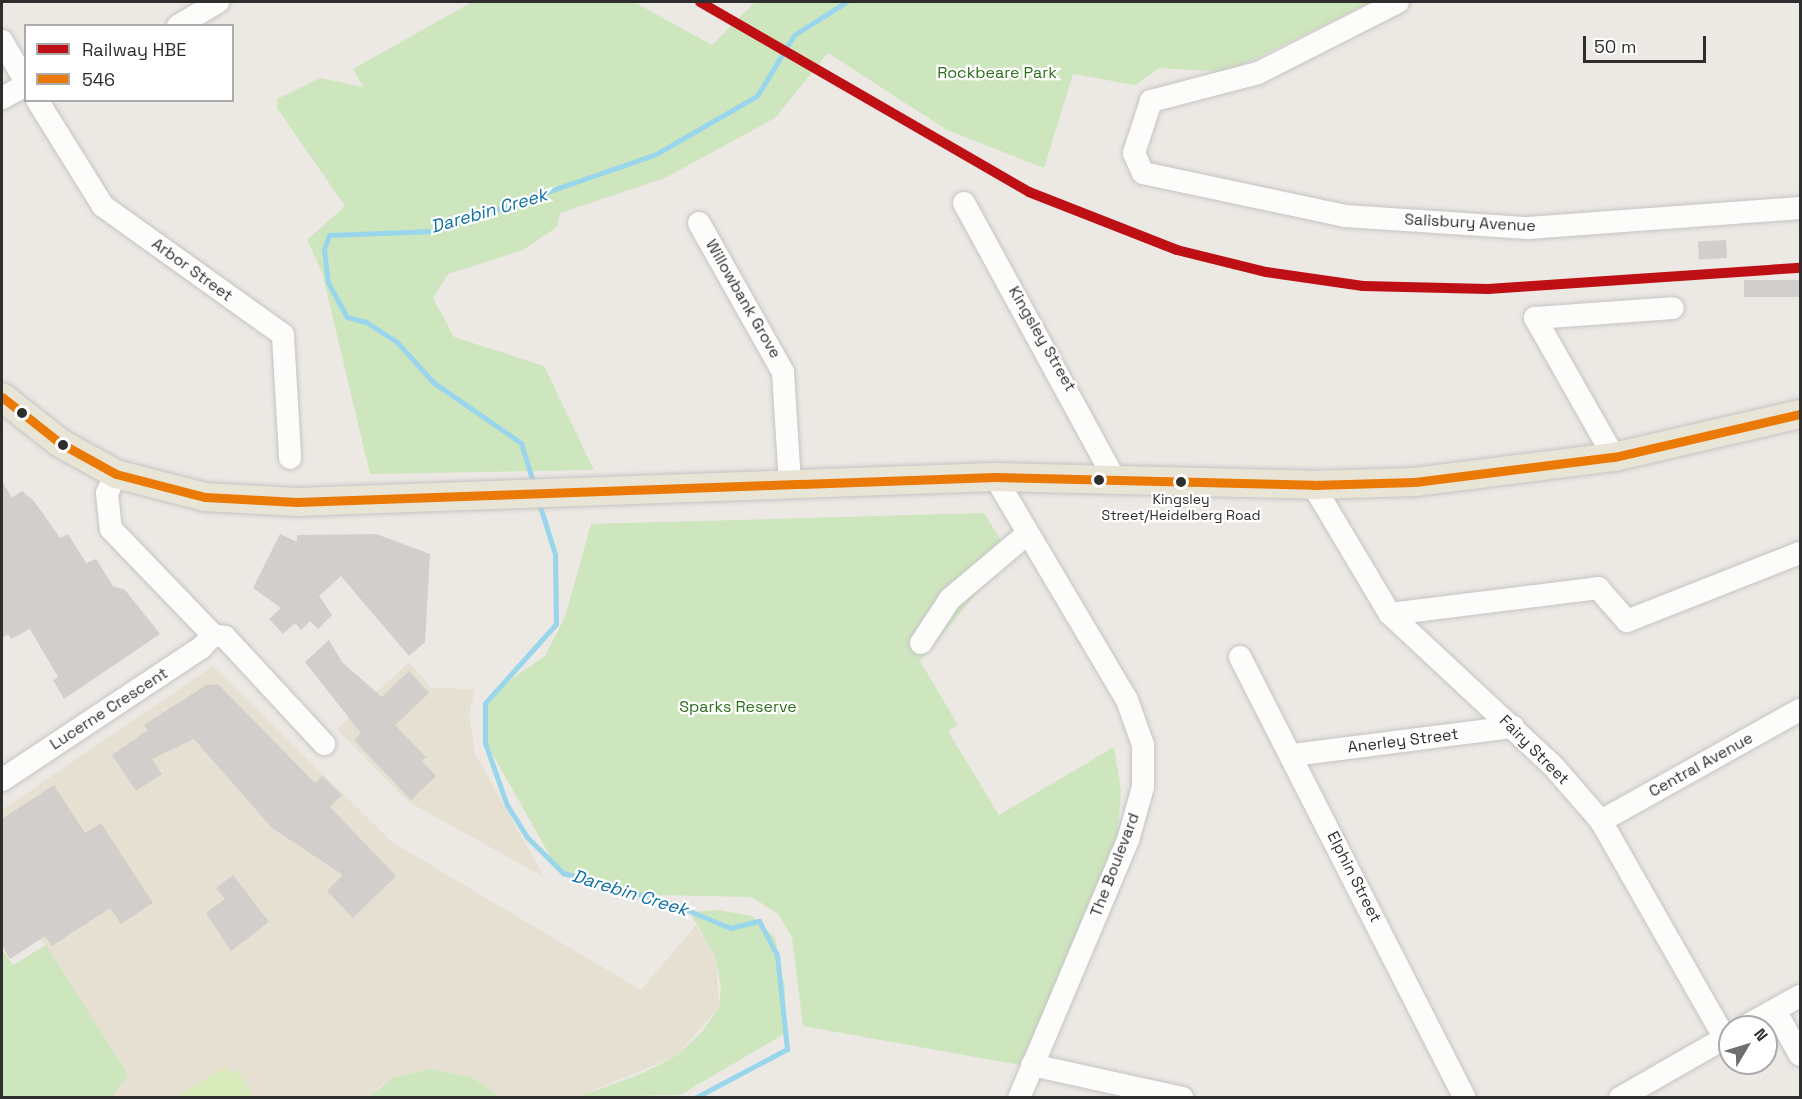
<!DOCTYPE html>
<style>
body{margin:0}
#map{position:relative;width:1802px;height:1099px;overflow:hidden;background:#ece8e4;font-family:"Space Grotesk",sans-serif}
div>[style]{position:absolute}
.education>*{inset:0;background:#e6e0d3}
.green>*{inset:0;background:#cee6be}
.pitch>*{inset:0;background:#d9eabb}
.stream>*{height:5px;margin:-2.5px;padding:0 2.5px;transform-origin:2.5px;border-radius:2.5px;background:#99d6ec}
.building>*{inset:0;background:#d1cecb;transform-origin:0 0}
.roads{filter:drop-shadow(0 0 2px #c5c4c5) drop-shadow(0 0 2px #c5c4c5)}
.minor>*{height:22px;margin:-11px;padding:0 11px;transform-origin:11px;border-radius:11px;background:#fcfcfb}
.major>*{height:28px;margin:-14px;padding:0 14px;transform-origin:14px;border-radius:14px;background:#e8e4d6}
.bus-1>*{height:9px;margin:-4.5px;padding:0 4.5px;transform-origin:4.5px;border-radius:4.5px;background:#ea7a05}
.rail-1>*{height:10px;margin:-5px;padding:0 5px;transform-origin:5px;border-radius:5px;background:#be1014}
.dots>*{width:16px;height:16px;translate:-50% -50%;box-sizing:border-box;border:3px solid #fff;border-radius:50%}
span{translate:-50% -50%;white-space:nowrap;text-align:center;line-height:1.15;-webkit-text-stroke:4.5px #fff;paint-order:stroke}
.bus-label{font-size:14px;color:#2e2e2e}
.park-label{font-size:16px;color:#2c6e1b}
.street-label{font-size:16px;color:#2e2e2e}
.water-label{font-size:18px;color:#0d6fa3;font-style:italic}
.frame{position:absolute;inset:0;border:3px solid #2e2e2e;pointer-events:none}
.legend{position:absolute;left:24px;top:24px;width:210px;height:78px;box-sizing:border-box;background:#fff;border:2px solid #ababab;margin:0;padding:8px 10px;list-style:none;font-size:18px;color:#2e2e2e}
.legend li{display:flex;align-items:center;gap:12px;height:30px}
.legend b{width:30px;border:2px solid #ababab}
.north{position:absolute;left:1718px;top:1015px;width:60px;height:60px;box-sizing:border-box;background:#fff;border:2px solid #ababab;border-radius:50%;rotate:52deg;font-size:16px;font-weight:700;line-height:24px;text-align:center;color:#2e2e2e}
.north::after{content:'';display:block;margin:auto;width:21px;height:27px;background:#706f6e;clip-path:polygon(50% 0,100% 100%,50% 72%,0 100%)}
.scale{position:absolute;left:1583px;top:36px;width:123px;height:27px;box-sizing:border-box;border:3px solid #2e2e2e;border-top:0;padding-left:8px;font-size:18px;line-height:21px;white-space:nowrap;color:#2e2e2e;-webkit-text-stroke:4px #fff;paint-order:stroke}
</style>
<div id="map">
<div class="education">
<div style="clip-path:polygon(409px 662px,431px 688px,475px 689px,469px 714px,475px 753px,544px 877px,407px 801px,337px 729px)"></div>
<div style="clip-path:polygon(213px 666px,392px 842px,641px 990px,696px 925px,716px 959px,719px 1008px,676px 1056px,578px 1097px,501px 1097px,471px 1077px,429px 1069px,383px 1084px,368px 1097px,112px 1097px,127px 1075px,2px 877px,2px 810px)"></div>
</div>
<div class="green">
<div style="clip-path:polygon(472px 2px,634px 2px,712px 45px,755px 2px,1371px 2px,1227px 72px,1159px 68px,1135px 85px,1073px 74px,1044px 168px,947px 130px,828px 53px,775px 118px,665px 178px,560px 213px,557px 227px,523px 250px,448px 274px,433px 298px,454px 337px,544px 366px,594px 470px,370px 474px,322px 272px,307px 240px,345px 206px,277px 108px,277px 99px,320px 78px,363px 87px,353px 69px)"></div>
<div style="clip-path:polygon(984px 513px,1009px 554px,920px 661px,958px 725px,948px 731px,999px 815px,1114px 747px,1121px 791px,1117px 840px,1020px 1065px,803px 1026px,792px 937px,778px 914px,752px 897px,610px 894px,558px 870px,489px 748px,483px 718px,495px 690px,545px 656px,565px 617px,591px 524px)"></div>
<div style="clip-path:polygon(719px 910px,752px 916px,775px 937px,785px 989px,784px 1034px,680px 1095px,578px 1097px,641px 1074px,676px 1056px,701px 1033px,719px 1008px,721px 988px,716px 959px,690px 912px)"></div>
<div style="clip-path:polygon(46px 945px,128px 1075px,112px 1097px,2px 1097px,2px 949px,13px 965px)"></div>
<div style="clip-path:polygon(429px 1069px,471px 1077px,501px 1097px,368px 1097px,393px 1078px)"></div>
</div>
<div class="pitch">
<div style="clip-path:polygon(226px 1067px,230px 1074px,237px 1069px,254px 1097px,176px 1097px)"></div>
</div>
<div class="stream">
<div style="left:534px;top:485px;width:44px;rotate:-107.2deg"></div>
<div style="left:521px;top:443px;width:107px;rotate:-145.3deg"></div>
<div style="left:433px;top:382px;width:54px;rotate:-132deg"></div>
<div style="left:397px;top:342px;width:37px;rotate:-147deg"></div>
<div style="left:366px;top:322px;width:20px;rotate:-165deg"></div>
<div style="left:347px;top:317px;width:39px;rotate:-119deg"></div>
<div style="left:328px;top:283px;width:34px;rotate:-97deg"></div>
<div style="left:324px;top:249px;width:15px;rotate:-70deg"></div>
<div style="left:329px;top:235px;width:105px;rotate:-2.2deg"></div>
<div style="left:434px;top:231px;width:235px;rotate:-19.1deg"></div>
<div style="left:656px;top:154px;width:116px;rotate:-29.9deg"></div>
<div style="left:757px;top:96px;width:71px;rotate:-58.8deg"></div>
<div style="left:794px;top:35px;width:62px;rotate:-32.4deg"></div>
<div style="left:539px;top:503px;width:53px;rotate:72.6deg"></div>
<div style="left:555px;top:554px;width:70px;rotate:89.2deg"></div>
<div style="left:556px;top:624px;width:106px;rotate:131.9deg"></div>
<div style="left:485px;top:703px;width:40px;rotate:90deg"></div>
<div style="left:485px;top:743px;width:66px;rotate:70.5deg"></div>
<div style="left:507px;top:805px;width:38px;rotate:58deg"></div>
<div style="left:527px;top:837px;width:51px;rotate:45deg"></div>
<div style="left:563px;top:873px;width:114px;rotate:15.7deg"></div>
<div style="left:673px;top:904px;width:62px;rotate:22.8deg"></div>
<div style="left:730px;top:928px;width:30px;rotate:-14deg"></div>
<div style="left:759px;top:921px;width:38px;rotate:62deg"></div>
<div style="left:777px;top:955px;width:95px;rotate:83.9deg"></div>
<div style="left:787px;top:1049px;width:104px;rotate:152deg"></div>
<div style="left:77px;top:1098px;width:30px"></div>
</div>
<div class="building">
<div style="left:1726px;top:240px;width:18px;height:28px;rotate:87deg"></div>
<div style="left:1800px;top:280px;width:17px;height:56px;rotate:90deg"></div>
<div style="clip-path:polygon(2px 481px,12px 498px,22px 491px,34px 501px,60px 538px,68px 534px,86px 563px,96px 559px,113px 586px,125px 590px,160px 634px,64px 699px,53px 680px,58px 677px,30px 629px,11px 639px,8px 634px,2px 638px)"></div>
<div style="clip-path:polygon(280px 534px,297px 542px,297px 535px,376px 534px,430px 554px,425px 642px,409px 656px,341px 576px,319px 596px,332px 615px,318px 629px,310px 621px,301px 630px,295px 623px,283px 634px,269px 619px,281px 608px,253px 588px)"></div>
<div style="clip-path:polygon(329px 640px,342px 662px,382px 697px,409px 671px,429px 693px,395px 725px,426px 757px,422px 761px,436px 776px,411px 800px,354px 740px,361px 733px,305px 662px)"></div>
<div style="clip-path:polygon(218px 684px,315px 783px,322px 776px,342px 795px,330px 807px,396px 876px,353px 918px,327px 891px,343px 875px,272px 828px,194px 739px,152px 759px,162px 774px,136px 791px,112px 755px,148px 730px,144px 725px,206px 685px)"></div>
<div style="clip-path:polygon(54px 785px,85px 833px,101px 823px,153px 903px,121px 924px,110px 908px,52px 946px,45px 936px,10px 959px,2px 945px,2px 819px)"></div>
<div style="clip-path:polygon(233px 875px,269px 922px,231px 951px,206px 913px,225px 899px,216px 888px)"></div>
</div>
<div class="roads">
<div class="minor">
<div style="left:1398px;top:2px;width:157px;rotate:153.1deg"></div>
<div style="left:1258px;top:73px;width:111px;rotate:165.3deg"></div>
<div style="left:1151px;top:101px;width:55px;rotate:108.1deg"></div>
<div style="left:1134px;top:153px;width:22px;rotate:66deg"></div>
<div style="left:1143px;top:173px;width:207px;rotate:12deg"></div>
<div style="left:1345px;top:216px;width:183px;rotate:3.8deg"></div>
<div style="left:1528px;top:228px;width:273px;rotate:-4.2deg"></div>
<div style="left:178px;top:26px;width:47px;rotate:-31deg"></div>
<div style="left:2px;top:41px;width:48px;rotate:59.7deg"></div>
<div style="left:2px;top:98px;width:27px;rotate:-28deg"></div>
<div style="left:37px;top:100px;width:125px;rotate:58.1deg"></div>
<div style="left:103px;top:206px;width:221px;rotate:35.6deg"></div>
<div style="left:283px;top:335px;width:123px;rotate:86.7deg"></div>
<div style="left:964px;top:203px;width:313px;rotate:61.4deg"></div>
<div style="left:699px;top:223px;width:171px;rotate:60.6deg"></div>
<div style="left:783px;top:372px;width:111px;rotate:86.4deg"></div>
<div style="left:1614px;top:457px;width:160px;rotate:-119.6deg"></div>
<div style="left:1535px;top:318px;width:138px;rotate:-4.1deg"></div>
<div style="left:116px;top:474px;width:21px;rotate:115deg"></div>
<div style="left:107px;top:493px;width:36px;rotate:84deg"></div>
<div style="left:111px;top:529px;width:147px;rotate:46.1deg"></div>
<div style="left:995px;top:477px;width:259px;rotate:59.4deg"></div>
<div style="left:1127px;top:700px;width:48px;rotate:70.4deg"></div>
<div style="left:1143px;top:745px;width:42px;rotate:90deg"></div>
<div style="left:1143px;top:787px;width:55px;rotate:105.8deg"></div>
<div style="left:1128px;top:840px;width:280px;rotate:112.9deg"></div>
<div style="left:1313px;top:485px;width:150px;rotate:59.2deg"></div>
<div style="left:1390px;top:614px;width:224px;rotate:43deg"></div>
<div style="left:1554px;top:767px;width:72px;rotate:49deg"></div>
<div style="left:1601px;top:821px;width:250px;rotate:60.3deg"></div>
<div style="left:1390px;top:614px;width:210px;rotate:-7.1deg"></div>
<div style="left:1598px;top:588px;width:44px;rotate:48.7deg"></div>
<div style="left:1627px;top:621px;width:186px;rotate:-21.5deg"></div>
<div style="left:213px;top:635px;width:12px;rotate:9deg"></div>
<div style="left:225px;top:637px;width:146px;rotate:47.2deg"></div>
<div style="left:921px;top:643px;width:53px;rotate:-56.6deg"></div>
<div style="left:950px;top:599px;width:101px;rotate:-40.2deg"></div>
<div style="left:1240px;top:657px;width:495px;rotate:63deg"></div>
<div style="left:1293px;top:755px;width:222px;rotate:-7.3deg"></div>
<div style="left:2px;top:780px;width:239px;rotate:-33.6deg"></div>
<div style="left:201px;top:648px;width:18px;rotate:-47deg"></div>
<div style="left:1601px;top:821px;width:228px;rotate:-29.2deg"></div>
<div style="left:1775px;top:1010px;width:51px;rotate:60.9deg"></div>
<div style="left:1744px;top:1027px;width:64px;rotate:-29deg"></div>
<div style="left:1032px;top:1065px;width:154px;rotate:12.4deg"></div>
<div style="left:1620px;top:1098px;width:127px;rotate:-29.8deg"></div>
</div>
<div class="major">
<div style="left:2px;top:397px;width:74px;rotate:38.4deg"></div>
<div style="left:60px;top:443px;width:64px;rotate:29deg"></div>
<div style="left:116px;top:474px;width:92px;rotate:14.5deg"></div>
<div style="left:205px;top:497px;width:92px;rotate:3.1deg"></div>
<div style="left:297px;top:502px;width:698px;rotate:-2.05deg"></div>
<div style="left:995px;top:477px;width:318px;rotate:1.4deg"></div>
<div style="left:1313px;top:485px;width:102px;rotate:-1.7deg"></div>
<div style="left:1415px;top:482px;width:201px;rotate:-7.2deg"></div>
<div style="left:1614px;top:457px;width:191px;rotate:-13deg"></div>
</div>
</div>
<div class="bus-1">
<div style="left:2px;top:397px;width:74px;rotate:38.4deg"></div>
<div style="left:60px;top:443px;width:64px;rotate:29deg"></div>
<div style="left:116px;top:474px;width:92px;rotate:14.5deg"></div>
<div style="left:205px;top:497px;width:92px;rotate:3.1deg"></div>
<div style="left:297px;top:502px;width:698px;rotate:-2.05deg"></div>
<div style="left:995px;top:477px;width:318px;rotate:1.4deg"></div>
<div style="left:1313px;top:485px;width:102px;rotate:-1.7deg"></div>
<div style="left:1415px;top:482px;width:201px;rotate:-7.2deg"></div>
<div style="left:1614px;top:457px;width:191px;rotate:-13deg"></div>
</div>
<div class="rail-1">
<div style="left:700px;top:2px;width:380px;rotate:30deg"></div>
<div style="left:1029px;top:192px;width:159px;rotate:21.4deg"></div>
<div style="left:1177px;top:250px;width:92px;rotate:13.9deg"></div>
<div style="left:1266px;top:272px;width:98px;rotate:8.2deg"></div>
<div style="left:1363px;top:286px;width:125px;rotate:1.4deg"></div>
<div style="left:1488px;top:289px;width:313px;rotate:-3.9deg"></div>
</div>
<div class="dots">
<div style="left:22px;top:413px;background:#2e2e2e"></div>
<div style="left:63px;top:445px;background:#2e2e2e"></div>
<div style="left:1099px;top:480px;background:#2e2e2e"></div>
<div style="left:1181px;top:482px;background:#2e2e2e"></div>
</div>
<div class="bus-label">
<span style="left:1181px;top:507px">Kingsley<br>Street/Heidelberg Road</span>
</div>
<div class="park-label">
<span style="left:997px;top:73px">Rockbeare Park</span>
<span style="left:738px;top:707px">Sparks Reserve</span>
</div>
<div class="street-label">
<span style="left:1470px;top:223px;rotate:3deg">Salisbury Avenue</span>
<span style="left:192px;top:270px;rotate:36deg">Arbor Street</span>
<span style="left:743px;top:299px;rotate:60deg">Willowbank Grove</span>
<span style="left:1042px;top:339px;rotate:60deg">Kingsley Street</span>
<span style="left:109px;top:709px;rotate:-33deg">Lucerne Crescent</span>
<span style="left:1403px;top:741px;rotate:-7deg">Anerley Street</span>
<span style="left:1534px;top:750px;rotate:45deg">Fairy Street</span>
<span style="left:1701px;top:765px;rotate:-29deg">Central Avenue</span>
<span style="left:1115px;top:865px;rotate:-69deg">The Boulevard</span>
<span style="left:1354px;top:877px;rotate:63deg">Elphin Street</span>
</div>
<div class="water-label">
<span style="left:489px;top:211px;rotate:-16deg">Darebin Creek</span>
<span style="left:630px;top:893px;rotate:17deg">Darebin Creek</span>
</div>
<div class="frame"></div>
<ul class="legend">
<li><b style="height:8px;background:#be1014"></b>Railway HBE</li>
<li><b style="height:8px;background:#ea7a05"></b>546</li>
</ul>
<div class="north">N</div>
<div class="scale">50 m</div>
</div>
